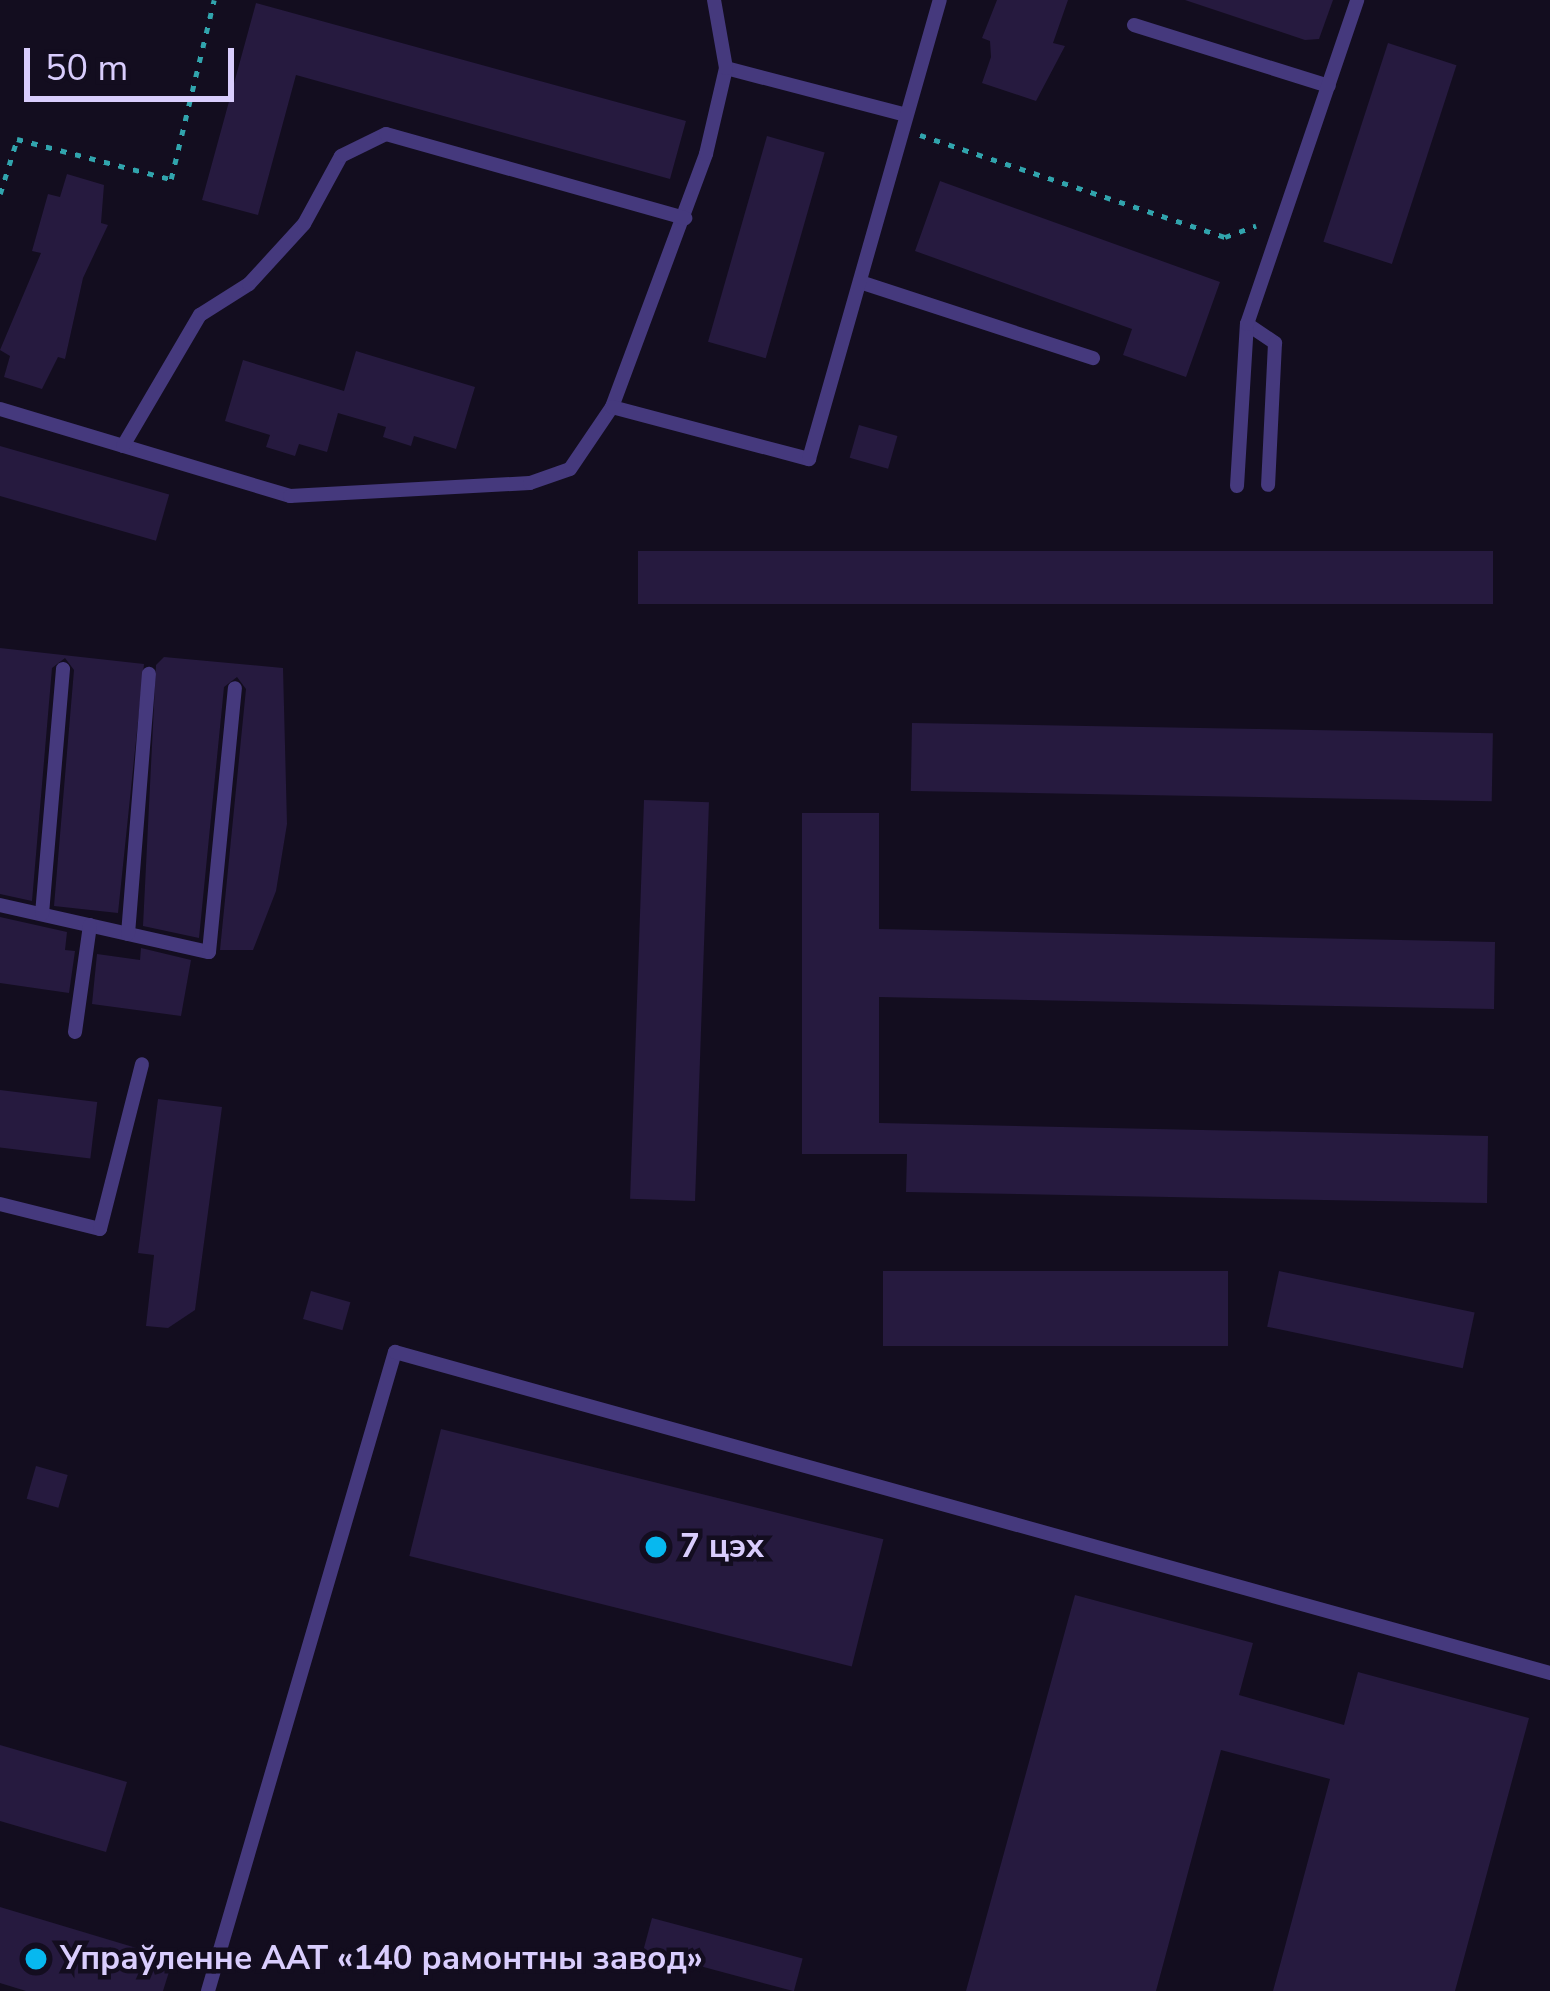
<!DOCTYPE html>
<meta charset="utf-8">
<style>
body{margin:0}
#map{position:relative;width:1550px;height:1991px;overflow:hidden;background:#130d1f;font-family:"Nunito Sans",sans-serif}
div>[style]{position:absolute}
.building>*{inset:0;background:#261a3f;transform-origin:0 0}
.path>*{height:4.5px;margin-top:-2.25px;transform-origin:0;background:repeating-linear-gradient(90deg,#31a4ad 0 6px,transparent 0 15px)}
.lane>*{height:14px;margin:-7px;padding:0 7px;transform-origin:7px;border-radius:7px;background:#45397d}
.dots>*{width:33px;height:33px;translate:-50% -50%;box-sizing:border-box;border:6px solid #130d1f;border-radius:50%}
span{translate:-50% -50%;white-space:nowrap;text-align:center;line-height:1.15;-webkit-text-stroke:9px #130d1f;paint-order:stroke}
.poi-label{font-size:33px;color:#d9cdfd;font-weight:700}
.left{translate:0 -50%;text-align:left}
.scale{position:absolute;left:24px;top:48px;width:210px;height:54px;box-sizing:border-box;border:6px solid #d9cdfd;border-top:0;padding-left:15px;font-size:36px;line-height:42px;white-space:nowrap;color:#d9cdfd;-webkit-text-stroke:9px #130d1f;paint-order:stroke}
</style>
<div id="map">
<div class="building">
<div style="clip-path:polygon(997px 0,1068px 0,1053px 43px,1065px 46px,1036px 101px,982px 83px,991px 57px,990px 41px,982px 38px)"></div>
<div style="clip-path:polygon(1185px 0,1333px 0,1319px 39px,1305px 40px)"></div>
<div style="clip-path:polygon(256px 3px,686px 121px,670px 179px,296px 75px,258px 215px,202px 200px)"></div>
<div style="left:1388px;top:43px;width:72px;height:209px;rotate:18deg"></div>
<div style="left:767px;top:136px;width:60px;height:214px;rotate:16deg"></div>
<div style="clip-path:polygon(67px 174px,104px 185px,101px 223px,108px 225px,83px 278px,65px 359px,58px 357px,42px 389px,4px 377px,10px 356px,0 350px,41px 253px,32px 251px,48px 194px,60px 197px)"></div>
<div style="clip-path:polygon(940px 181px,1220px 282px,1186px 377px,1123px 355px,1132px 329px,915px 251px)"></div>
<div style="clip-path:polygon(356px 351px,475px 387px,456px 449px,414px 436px,411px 446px,383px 437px,386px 427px,338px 413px,327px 452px,299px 444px,295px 456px,266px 447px,270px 435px,225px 421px,243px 360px,344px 391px)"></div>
<div style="left:859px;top:425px;width:40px;height:34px;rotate:16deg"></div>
<div style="left:0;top:446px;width:176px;height:48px;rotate:16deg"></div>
<div style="left:638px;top:551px;width:855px;height:53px"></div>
<div style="clip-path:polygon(0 648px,144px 664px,118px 913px,54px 906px,74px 670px,65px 658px,52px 668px,32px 901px,0 894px)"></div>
<div style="clip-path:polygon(164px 657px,283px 668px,287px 824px,276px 891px,253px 950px,220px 950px,246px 689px,237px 677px,224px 687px,199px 938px,143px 926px,156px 665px)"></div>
<div style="left:912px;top:723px;width:581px;height:68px;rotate:1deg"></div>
<div style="left:644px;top:800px;width:65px;height:399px;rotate:2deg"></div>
<div style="clip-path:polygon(802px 813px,879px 813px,879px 929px,1495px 942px,1494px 1009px,879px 997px,879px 1123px,1488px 1136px,1487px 1203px,906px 1192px,907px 1154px,802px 1154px)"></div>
<div style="clip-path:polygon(0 917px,67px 932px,65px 950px,75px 951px,69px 993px,0 983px)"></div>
<div style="clip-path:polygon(141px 948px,191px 960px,181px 1016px,92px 1004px,97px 954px,140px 960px)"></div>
<div style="left:0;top:1090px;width:98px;height:57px;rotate:7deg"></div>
<div style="clip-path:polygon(158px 1099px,222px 1107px,195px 1310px,168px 1328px,146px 1326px,154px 1255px,138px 1253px)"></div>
<div style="left:1228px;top:1271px;width:75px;height:345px;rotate:90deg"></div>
<div style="left:1279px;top:1271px;width:200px;height:57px;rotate:12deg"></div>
<div style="left:311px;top:1291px;width:41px;height:29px;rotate:16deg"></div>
<div style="left:441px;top:1429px;width:456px;height:131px;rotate:14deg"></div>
<div style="left:36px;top:1466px;width:33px;height:34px;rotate:16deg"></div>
<div style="clip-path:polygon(1075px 1595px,1253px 1643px,1239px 1695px,1344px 1725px,1358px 1672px,1529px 1718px,1455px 1991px,1273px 1991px,1330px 1779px,1221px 1750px,1156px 1991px,966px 1991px)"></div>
<div style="clip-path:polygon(0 1745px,127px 1782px,106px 1852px,0 1821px)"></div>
<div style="clip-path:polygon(0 1907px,173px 1959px,163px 1991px,26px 1991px,0 1983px)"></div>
<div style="left:652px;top:1918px;width:156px;height:34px;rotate:15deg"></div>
</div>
<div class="path">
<div style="left:920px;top:135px;width:322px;rotate:18.5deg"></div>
<div style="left:1225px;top:237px;width:33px;rotate:-20deg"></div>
<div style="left:0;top:194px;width:58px;rotate:-72.8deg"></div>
<div style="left:17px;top:139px;width:159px;rotate:14.6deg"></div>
<div style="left:171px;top:179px;width:184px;rotate:-76.5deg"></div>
</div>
<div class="lane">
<div style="left:1134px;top:25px;width:204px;rotate:17.4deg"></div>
<div style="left:726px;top:68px;width:183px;rotate:14.6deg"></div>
<div style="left:863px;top:283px;width:242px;rotate:18.1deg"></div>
<div style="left:1247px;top:324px;width:34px;rotate:34deg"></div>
<div style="left:1275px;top:343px;width:142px;rotate:92.8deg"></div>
<div style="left:612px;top:407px;width:270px;rotate:-69.6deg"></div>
<div style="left:706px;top:154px;width:88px;rotate:-76.9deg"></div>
<div style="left:726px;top:68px;width:69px;rotate:-100deg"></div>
<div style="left:0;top:409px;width:303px;rotate:16.7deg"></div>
<div style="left:290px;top:496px;width:240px;rotate:-3.1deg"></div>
<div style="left:530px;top:483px;width:42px;rotate:-19.3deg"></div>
<div style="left:570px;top:469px;width:75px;rotate:-55.9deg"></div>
<div style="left:612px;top:407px;width:204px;rotate:14.8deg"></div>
<div style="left:809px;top:459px;width:477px;rotate:-74.1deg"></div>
<div style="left:123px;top:446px;width:152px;rotate:-59.6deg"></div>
<div style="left:200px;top:315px;width:58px;rotate:-32.3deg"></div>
<div style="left:249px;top:284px;width:81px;rotate:-47.5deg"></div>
<div style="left:304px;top:224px;width:77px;rotate:-61.4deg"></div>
<div style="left:341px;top:156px;width:50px;rotate:-26.1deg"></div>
<div style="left:386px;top:134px;width:311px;rotate:15.7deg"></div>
<div style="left:1237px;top:486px;width:162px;rotate:-86.5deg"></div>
<div style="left:1247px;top:324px;width:342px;rotate:-71.2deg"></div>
<div style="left:0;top:905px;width:214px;rotate:12.7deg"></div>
<div style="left:209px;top:952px;width:265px;rotate:-84.4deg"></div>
<div style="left:42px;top:914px;width:246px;rotate:-85.1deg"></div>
<div style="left:128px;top:934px;width:261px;rotate:-85.4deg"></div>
<div style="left:75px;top:1032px;width:108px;rotate:-82deg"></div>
<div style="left:0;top:1204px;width:103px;rotate:14deg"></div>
<div style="left:100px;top:1229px;width:170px;rotate:-75.7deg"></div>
<div style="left:208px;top:1991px;width:666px;rotate:-73.69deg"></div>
<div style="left:395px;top:1352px;width:1199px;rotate:15.53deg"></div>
</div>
<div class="dots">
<div style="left:656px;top:1547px;background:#07b8ef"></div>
<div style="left:36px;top:1959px;background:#07b8ef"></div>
</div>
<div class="poi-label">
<span class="left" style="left:680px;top:1547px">7 цэх</span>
<span class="left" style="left:60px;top:1959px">Упраўленне ААТ «140 рамонтны завод»</span>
</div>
<div class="scale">50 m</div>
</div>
